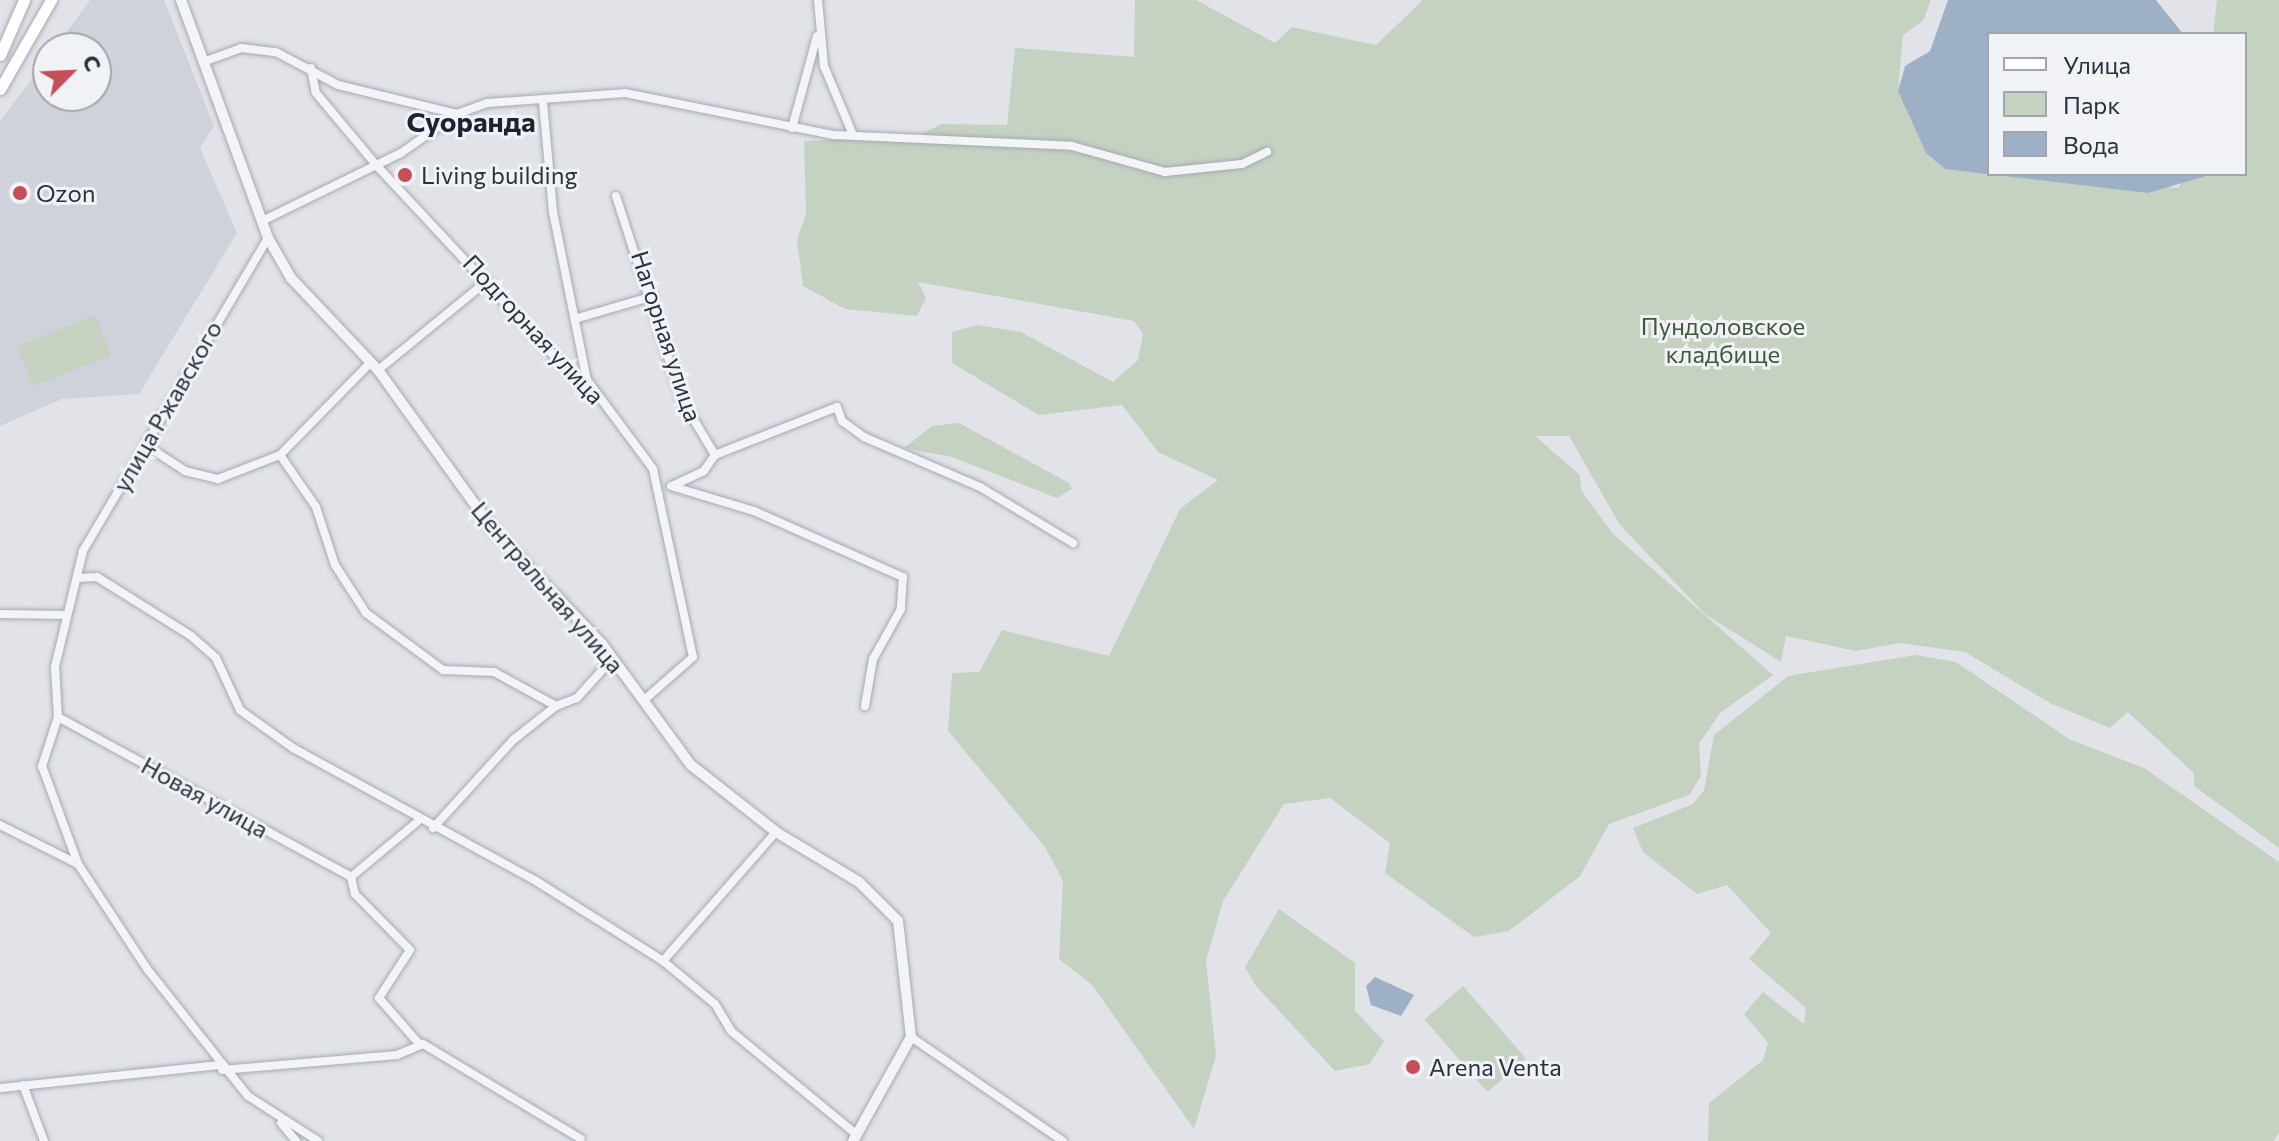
<!DOCTYPE html>
<meta charset="utf-8">
<style>
body{margin:0}
#map{position:relative;width:2279px;height:1141px;overflow:hidden;background:#e1e3e8;font-family:Commissioner,sans-serif}
div>[style]{position:absolute}
.built>*{inset:0;background:#cfd2da}
.green>*{inset:0;background:#c5d2c2;transform-origin:0 0}
.water>*{inset:0;background:#9eb0c6}
.roads{filter:drop-shadow(0 0 2px #a6aab2) drop-shadow(0 0 2px #a6aab2)}
.minor>*{height:8px;margin:-4px;padding:0 4px;transform-origin:4px;border-radius:4px;background:#f3f4f7}
.tertiary>*{height:10px;margin:-5px;padding:0 5px;transform-origin:5px;border-radius:5px;background:#f3f4f7}
.secondary>*{height:11px;margin:-5.5px;padding:0 5.5px;transform-origin:5.5px;border-radius:5.5px;background:#fff}
.dots>*{width:22px;height:22px;translate:-50% -50%;box-sizing:border-box;border:4px solid #f0f2f6;border-radius:50%}
span{translate:-50% -50%;white-space:nowrap;text-align:center;line-height:1.15;-webkit-text-stroke:6px #f0f2f6;paint-order:stroke}
.poi-label{font-size:24px;color:#2a313f}
.left{translate:0 -50%;text-align:left}
.park-label{font-size:24px;color:#3d5a38}
.street-label{font-size:24px;color:#2a313f}
.quarter-label{font-size:28px;color:#1c2230;font-weight:700}
.legend{position:absolute;left:1987px;top:32px;width:260px;height:144px;box-sizing:border-box;background:#f0f2f6;border:2px solid #a1a5ad;margin:0;padding:10px 14px;list-style:none;font-size:24px;color:#2a313f}
.legend li{display:flex;align-items:center;gap:16px;height:40px}
.legend b{width:40px;border:2px solid #a1a5ad}
.north{position:absolute;left:32px;top:32px;width:80px;height:80px;box-sizing:border-box;background:#f0f2f6;border:2px solid #a1a5ad;border-radius:50%;rotate:66deg;font-size:22px;font-weight:700;line-height:32px;text-align:center;color:#2a313f}
.north::after{content:'';display:block;margin:auto;width:28px;height:36px;background:#c54e5a;clip-path:polygon(50% 0,100% 100%,50% 72%,0 100%)}
</style>
<div id="map">
<div class="built">
<div style="clip-path:polygon(90px 0,164px 0,214px 126px,200px 148px,237px 233px,139px 394px,62px 399px,0 426px,0 121px,48px 58px,48px 96px,96px 96px,96px 48px,55px 48px)"></div>
</div>
<div class="green">
<div style="clip-path:polygon(1135px 0,1196px 0,1275px 43px,1292px 27px,1376px 45px,1423px 0,1931px 0,1923px 21px,1903px 35px,1898px 91px,1989px 174px,2179px 188px,2183px 174px,2245px 174px,2245px 34px,2213px 34px,2217px 0,2279px 0,2279px 848px,2194px 786px,2194px 773px,2128px 712px,2110px 728px,2050px 703px,1965px 652px,1900px 643px,1856px 651px,1786px 636px,1781px 662px,1705px 614px,1620px 525px,1569px 436px,1535px 436px,1580px 475px,1581px 490px,1613px 534px,1773px 675px,1720px 713px,1699px 744px,1701px 776px,1689px 795px,1609px 824px,1580px 876px,1509px 931px,1474px 937px,1385px 873px,1390px 843px,1330px 798px,1284px 804px,1223px 901px,1206px 961px,1216px 1056px,1194px 1129px,1092px 985px,1059px 959px,1063px 881px,1045px 847px,948px 731px,952px 673px,979px 672px,1002px 630px,1109px 656px,1180px 509px,1218px 480px,1158px 452px,1122px 405px,1039px 415px,952px 363px,952px 332px,977px 325px,1021px 332px,1113px 382px,1138px 360px,1143px 334px,1134px 321px,918px 282px,926px 298px,917px 316px,845px 309px,803px 286px,797px 240px,806px 214px,804px 141px,917px 137px,941px 124px,1007px 125px,1015px 48px,1134px 57px)"></div>
<div style="left:95px;top:315px;width:43px;height:84px;rotate:68deg"></div>
<div style="clip-path:polygon(959px 423px,1069px 483px,1072px 489px,1057px 498px,952px 457px,904px 448px,932px 426px)"></div>
<div style="clip-path:polygon(1916px 655px,1956px 662px,2069px 739px,2144px 768px,2279px 862px,2279px 1133px,2273px 1141px,1708px 1141px,1709px 1103px,1763px 1060px,1768px 1043px,1744px 1014px,1763px 992px,1804px 1024px,1806px 1008px,1749px 959px,1771px 933px,1727px 885px,1697px 894px,1643px 852px,1633px 828px,1693px 804px,1704px 790px,1714px 735px,1788px 676px)"></div>
<div style="clip-path:polygon(1279px 909px,1355px 963px,1355px 1011px,1384px 1041px,1370px 1064px,1335px 1071px,1256px 986px,1245px 967px)"></div>
<div style="left:1463px;top:986px;width:96px;height:51px;rotate:49deg"></div>
</div>
<div class="water">
<div style="clip-path:polygon(1948px 0,2156px 0,2183px 34px,1989px 34px,1989px 174px,2213px 174px,2148px 193px,1945px 169px,1926px 153px,1898px 91px,1905px 66px,1930px 51px)"></div>
<div style="clip-path:polygon(1375px 977px,1414px 995px,1401px 1016px,1371px 1005px,1366px 986px)"></div>
</div>
<div class="roads">
<div class="minor">
<div style="left:818px;top:0;width:66px;rotate:84.8deg"></div>
<div style="left:824px;top:66px;width:75px;rotate:67.2deg"></div>
<div style="left:206px;top:61px;width:37px;rotate:-20deg"></div>
<div style="left:241px;top:48px;width:35px;rotate:7deg"></div>
<div style="left:276px;top:52px;width:70px;rotate:28deg"></div>
<div style="left:338px;top:85px;width:122px;rotate:13.7deg"></div>
<div style="left:457px;top:114px;width:32px;rotate:-20deg"></div>
<div style="left:487px;top:103px;width:138px;rotate:-4.1deg"></div>
<div style="left:625px;top:93px;width:213px;rotate:11.4deg"></div>
<div style="left:834px;top:135px;width:238px;rotate:2.6deg"></div>
<div style="left:1072px;top:146px;width:97px;rotate:15.6deg"></div>
<div style="left:1165px;top:172px;width:77px;rotate:-5.9deg"></div>
<div style="left:1242px;top:164px;width:28px;rotate:-26deg"></div>
<div style="left:311px;top:68px;width:25px;rotate:79deg"></div>
<div style="left:316px;top:93px;width:95px;rotate:50.1deg"></div>
<div style="left:377px;top:166px;width:284px;rotate:47deg"></div>
<div style="left:571px;top:374px;width:17px;rotate:21deg"></div>
<div style="left:587px;top:380px;width:111px;rotate:53.4deg"></div>
<div style="left:653px;top:469px;width:192px;rotate:78deg"></div>
<div style="left:693px;top:657px;width:65px;rotate:138.7deg"></div>
<div style="left:543px;top:102px;width:110px;rotate:84.8deg"></div>
<div style="left:553px;top:212px;width:171px;rotate:78.6deg"></div>
<div style="left:792px;top:128px;width:95px;rotate:-74.8deg"></div>
<div style="left:616px;top:196px;width:214px;rotate:72.1deg"></div>
<div style="left:682px;top:400px;width:64px;rotate:59deg"></div>
<div style="left:715px;top:455px;width:19px;rotate:125deg"></div>
<div style="left:704px;top:471px;width:35px;rotate:155deg"></div>
<div style="left:262px;top:221px;width:155px;rotate:-26.1deg"></div>
<div style="left:401px;top:153px;width:68px;rotate:-34.9deg"></div>
<div style="left:268px;top:238px;width:364px;rotate:120.6deg"></div>
<div style="left:83px;top:551px;width:119px;rotate:103.6deg"></div>
<div style="left:55px;top:667px;width:50px;rotate:86.6deg"></div>
<div style="left:58px;top:717px;width:52px;rotate:108.1deg"></div>
<div style="left:42px;top:766px;width:104px;rotate:69.8deg"></div>
<div style="left:78px;top:864px;width:127px;rotate:56.6deg"></div>
<div style="left:148px;top:970px;width:161px;rotate:51.6deg"></div>
<div style="left:248px;top:1096px;width:83px;rotate:32.7deg"></div>
<div style="left:578px;top:318px;width:78px;rotate:-16.3deg"></div>
<div style="left:378px;top:370px;width:141px;rotate:-39.2deg"></div>
<div style="left:147px;top:446px;width:45px;rotate:33.3deg"></div>
<div style="left:185px;top:471px;width:34px;rotate:14deg"></div>
<div style="left:218px;top:479px;width:66px;rotate:-21.2deg"></div>
<div style="left:280px;top:455px;width:130px;rotate:-45.6deg"></div>
<div style="left:280px;top:455px;width:63px;rotate:55.3deg"></div>
<div style="left:316px;top:507px;width:61px;rotate:71.9deg"></div>
<div style="left:335px;top:565px;width:57px;rotate:57.1deg"></div>
<div style="left:366px;top:613px;width:96px;rotate:36.5deg"></div>
<div style="left:443px;top:670px;width:51px;rotate:2.2deg"></div>
<div style="left:494px;top:672px;width:71px;rotate:28.7deg"></div>
<div style="left:556px;top:706px;width:22px;rotate:-21deg"></div>
<div style="left:577px;top:698px;width:54px;rotate:-48deg"></div>
<div style="left:715px;top:455px;width:131px;rotate:-21.5deg"></div>
<div style="left:837px;top:407px;width:15px;rotate:70deg"></div>
<div style="left:842px;top:421px;width:27px;rotate:36deg"></div>
<div style="left:864px;top:437px;width:126px;rotate:23.3deg"></div>
<div style="left:980px;top:487px;width:109px;rotate:31.1deg"></div>
<div style="left:671px;top:486px;width:87px;rotate:16.8deg"></div>
<div style="left:754px;top:511px;width:163px;rotate:23.9deg"></div>
<div style="left:903px;top:577px;width:32px;rotate:94deg"></div>
<div style="left:901px;top:609px;width:57px;rotate:119.2deg"></div>
<div style="left:873px;top:659px;width:48px;rotate:99.7deg"></div>
<div style="left:78px;top:578px;width:19px;rotate:-3deg"></div>
<div style="left:97px;top:577px;width:111px;rotate:32.1deg"></div>
<div style="left:191px;top:636px;width:33px;rotate:41deg"></div>
<div style="left:216px;top:658px;width:57px;rotate:65.2deg"></div>
<div style="left:240px;top:710px;width:65px;rotate:35.6deg"></div>
<div style="left:293px;top:748px;width:277px;rotate:28.7deg"></div>
<div style="left:536px;top:881px;width:150px;rotate:32.2deg"></div>
<div style="left:663px;top:961px;width:67px;rotate:39.6deg"></div>
<div style="left:715px;top:1004px;width:31px;rotate:59deg"></div>
<div style="left:731px;top:1031px;width:162px;rotate:39.5deg"></div>
<div style="left:0;top:614px;width:67px;rotate:0.9deg"></div>
<div style="left:58px;top:717px;width:334px;rotate:28.6deg"></div>
<div style="left:417px;top:822px;width:86px;rotate:140.2deg"></div>
<div style="left:351px;top:877px;width:17px;rotate:77deg"></div>
<div style="left:355px;top:894px;width:78px;rotate:45.5deg"></div>
<div style="left:410px;top:950px;width:57px;rotate:122.9deg"></div>
<div style="left:379px;top:998px;width:62px;rotate:48.9deg"></div>
<div style="left:0;top:825px;width:87px;rotate:26.6deg"></div>
<div style="left:433px;top:828px;width:119px;rotate:-47.7deg"></div>
<div style="left:513px;top:740px;width:55px;rotate:-38.3deg"></div>
<div style="left:663px;top:961px;width:171px;rotate:-48.8deg"></div>
<div style="left:911px;top:1037px;width:184px;rotate:34.4deg"></div>
<div style="left:222px;top:1070px;width:176px;rotate:-4.9deg"></div>
<div style="left:397px;top:1055px;width:28px;rotate:-23deg"></div>
<div style="left:423px;top:1044px;width:184px;rotate:31deg"></div>
<div style="left:23px;top:1085px;width:60px;rotate:69.4deg"></div>
<div style="left:0;top:1088px;width:219px;rotate:-6deg"></div>
<div style="left:281px;top:1123px;width:23px;rotate:50deg"></div>
</div>
<div class="tertiary">
<div style="left:181px;top:0;width:253px;rotate:69.9deg"></div>
<div style="left:268px;top:238px;width:46px;rotate:60.1deg"></div>
<div style="left:291px;top:278px;width:127px;rotate:46.6deg"></div>
<div style="left:378px;top:370px;width:200px;rotate:54.2deg"></div>
<div style="left:495px;top:532px;width:155px;rotate:46.3deg"></div>
<div style="left:602px;top:644px;width:150px;rotate:53.7deg"></div>
<div style="left:691px;top:765px;width:108px;rotate:38.2deg"></div>
<div style="left:776px;top:832px;width:97px;rotate:31.1deg"></div>
<div style="left:859px;top:882px;width:55px;rotate:45deg"></div>
<div style="left:898px;top:921px;width:117px;rotate:83.6deg"></div>
<div style="left:911px;top:1037px;width:119px;rotate:119.1deg"></div>
</div>
<div class="secondary">
<div style="left:0;top:55px;width:60px;rotate:-66.4deg"></div>
<div style="left:0;top:89px;width:103px;rotate:-60.2deg"></div>
</div>
</div>
<div class="dots">
<div style="left:405px;top:175px;background:#c54e5a"></div>
<div style="left:20px;top:193px;background:#c54e5a"></div>
<div style="left:1413px;top:1067px;background:#c54e5a"></div>
</div>
<div class="poi-label">
<span class="left" style="left:421px;top:175px">Living building</span>
<span class="left" style="left:36px;top:193px">Ozon</span>
<span class="left" style="left:1429px;top:1067px">Arena Venta</span>
</div>
<div class="park-label">
<span style="left:1723px;top:340px">Пундоловское<br>кладбище</span>
</div>
<div class="street-label">
<span style="left:534px;top:329px;rotate:47deg">Подгорная улица</span>
<span style="left:667px;top:336px;rotate:72deg">Нагорная улица</span>
<span style="left:167px;top:406px;rotate:-60deg">улица Ржавского</span>
<span style="left:548px;top:587px;rotate:49deg">Центральная улица</span>
<span style="left:205px;top:797px;rotate:29deg">Новая улица</span>
</div>
<div class="quarter-label">
<span style="left:471px;top:121px">Суоранда</span>
</div>
<ul class="legend">
<li><b style="height:10px;background:#fff"></b>Улица</li>
<li><b style="height:22px;background:#c5d2c2"></b>Парк</li>
<li><b style="height:22px;background:#9eb0c6"></b>Вода</li>
</ul>
<div class="north">С</div>
</div>
